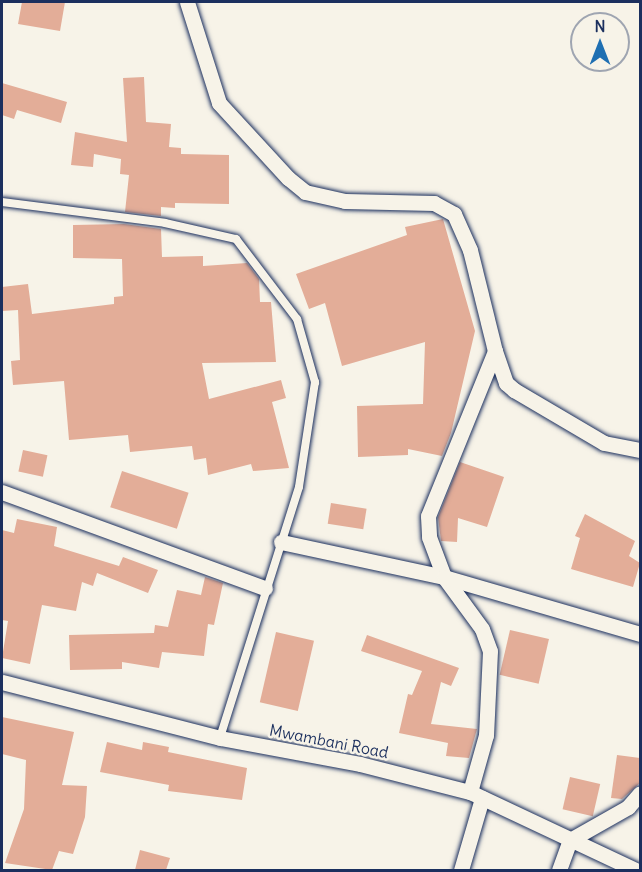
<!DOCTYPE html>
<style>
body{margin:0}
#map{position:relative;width:642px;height:872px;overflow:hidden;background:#f7f3e8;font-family:Delius,sans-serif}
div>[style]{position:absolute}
.building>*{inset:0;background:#e3ad98;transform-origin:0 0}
.roads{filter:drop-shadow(0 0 2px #1b2f5e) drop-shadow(0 0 2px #1b2f5e)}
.lane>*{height:8px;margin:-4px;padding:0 4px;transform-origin:4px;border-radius:4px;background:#f7f3e8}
.street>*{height:15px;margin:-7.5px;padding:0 7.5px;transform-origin:7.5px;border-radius:7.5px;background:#f7f3e8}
span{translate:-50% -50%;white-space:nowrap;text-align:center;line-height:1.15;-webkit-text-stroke:5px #f7f3e8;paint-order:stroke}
.street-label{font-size:16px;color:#1b2f5e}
.frame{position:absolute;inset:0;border:3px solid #1b2f5e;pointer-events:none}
.north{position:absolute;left:570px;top:12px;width:60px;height:60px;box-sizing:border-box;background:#f7f3e8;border:2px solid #9fa5b1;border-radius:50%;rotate:0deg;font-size:16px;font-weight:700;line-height:24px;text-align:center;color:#1b2f5e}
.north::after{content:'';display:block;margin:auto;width:21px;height:27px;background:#1f6fb2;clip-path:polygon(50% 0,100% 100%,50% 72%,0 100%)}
</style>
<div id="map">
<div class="building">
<div style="clip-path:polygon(22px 2px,65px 2px,60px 31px,18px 24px)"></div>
<div style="clip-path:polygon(144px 77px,146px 122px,171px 124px,169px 147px,181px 148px,181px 154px,229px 155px,229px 204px,175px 203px,175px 208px,161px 207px,161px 216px,125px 212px,129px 175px,120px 174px,121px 159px,94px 154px,93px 167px,71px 165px,75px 132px,127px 142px,123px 78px)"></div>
<div style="clip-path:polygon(2px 83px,67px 102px,61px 123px,17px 110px,14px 119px,2px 115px)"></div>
<div style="clip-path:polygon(443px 219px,475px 331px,451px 433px,442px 456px,408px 449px,408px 455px,358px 457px,357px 406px,423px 404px,425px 342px,342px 366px,325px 303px,309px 309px,296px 274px,407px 235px,405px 227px)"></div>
<div style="clip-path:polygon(124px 224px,161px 229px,162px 257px,203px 256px,203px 266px,247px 263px,259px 279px,260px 302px,271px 302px,276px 362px,202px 363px,209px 399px,281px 380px,286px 398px,272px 402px,289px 468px,253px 471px,251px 464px,208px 475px,206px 458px,194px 460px,192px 446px,130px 452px,128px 435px,69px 440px,64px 381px,13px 385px,11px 361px,20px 360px,18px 310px,2px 311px,2px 287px,28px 284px,32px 314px,114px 304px,114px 297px,123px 296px,122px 259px,73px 258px,73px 225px)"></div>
<div style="left:23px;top:450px;width:25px;height:22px;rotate:12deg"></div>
<div style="clip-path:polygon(460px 462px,504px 477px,487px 527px,458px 518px,457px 542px,441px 541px,438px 517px)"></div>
<div style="left:122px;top:471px;width:70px;height:38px;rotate:18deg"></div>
<div style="left:331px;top:503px;width:36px;height:21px;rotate:9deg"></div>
<div style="clip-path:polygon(585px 514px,635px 541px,629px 556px,640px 563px,633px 587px,571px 569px,580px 538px,575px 536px)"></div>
<div style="clip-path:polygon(17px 519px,57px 527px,54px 546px,119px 566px,123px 557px,158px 570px,148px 593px,97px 573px,93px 586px,82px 582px,76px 611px,42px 605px,30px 664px,2px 658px,8px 621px,2px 620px,2px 530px,14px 533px)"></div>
<div style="clip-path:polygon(205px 577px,223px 583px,214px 625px,208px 624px,204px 656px,162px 652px,159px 668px,122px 662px,122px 669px,70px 670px,69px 635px,154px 633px,155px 625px,168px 627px,177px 590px,201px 595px)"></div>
<div style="left:510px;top:630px;width:40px;height:46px;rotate:13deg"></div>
<div style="left:276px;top:632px;width:39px;height:72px;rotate:13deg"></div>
<div style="clip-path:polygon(367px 635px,459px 668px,451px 686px,441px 682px,431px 724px,477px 729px,469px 758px,446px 756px,448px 743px,399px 733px,408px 694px,412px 695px,422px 671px,361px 651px)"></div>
<div style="clip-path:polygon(2px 717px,74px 732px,62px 785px,87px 786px,85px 817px,73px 854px,59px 851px,52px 870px,5px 863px,24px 809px,26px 760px,2px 754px)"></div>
<div style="clip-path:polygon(107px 742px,142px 750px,143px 742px,169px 747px,168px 752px,247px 768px,242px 800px,168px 791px,169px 785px,100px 772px)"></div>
<div style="clip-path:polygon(617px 755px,640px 758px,640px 783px,622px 799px,611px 798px)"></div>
<div style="left:570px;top:777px;width:31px;height:33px;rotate:13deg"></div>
<div style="clip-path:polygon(140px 850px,170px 858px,166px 870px,135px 870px)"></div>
</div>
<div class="roads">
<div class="lane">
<div style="left:2px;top:202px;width:164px;rotate:7.3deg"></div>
<div style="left:165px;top:223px;width:73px;rotate:12.7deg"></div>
<div style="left:236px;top:239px;width:101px;rotate:52.7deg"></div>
<div style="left:297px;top:319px;width:66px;rotate:74.1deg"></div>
<div style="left:315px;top:382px;width:106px;rotate:98.7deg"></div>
<div style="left:299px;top:487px;width:263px;rotate:107.5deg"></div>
</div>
<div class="street">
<div style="left:187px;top:2px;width:106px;rotate:72.4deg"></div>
<div style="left:219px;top:103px;width:102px;rotate:47.4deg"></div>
<div style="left:288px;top:178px;width:22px;rotate:39deg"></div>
<div style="left:305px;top:192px;width:41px;rotate:12.7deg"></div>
<div style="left:345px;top:201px;width:89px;rotate:1.3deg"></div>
<div style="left:434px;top:203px;width:23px;rotate:29deg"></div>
<div style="left:454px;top:214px;width:39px;rotate:66deg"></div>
<div style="left:470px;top:250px;width:104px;rotate:76.1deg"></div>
<div style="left:495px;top:351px;width:178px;rotate:112.1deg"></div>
<div style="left:428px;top:516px;width:21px;rotate:87deg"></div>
<div style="left:429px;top:537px;width:43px;rotate:69.4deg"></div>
<div style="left:444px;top:577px;width:64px;rotate:53.8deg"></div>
<div style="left:482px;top:629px;width:23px;rotate:70deg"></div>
<div style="left:490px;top:651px;width:84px;rotate:92.7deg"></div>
<div style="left:486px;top:735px;width:59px;rotate:105.7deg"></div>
<div style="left:495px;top:351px;width:34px;rotate:71deg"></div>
<div style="left:506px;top:383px;width:11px;rotate:41deg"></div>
<div style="left:514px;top:390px;width:104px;rotate:30.5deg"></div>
<div style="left:604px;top:443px;width:37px;rotate:11deg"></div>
<div style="left:2px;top:492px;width:280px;rotate:20.1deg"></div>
<div style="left:281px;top:542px;width:167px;rotate:12.1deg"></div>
<div style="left:444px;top:577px;width:204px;rotate:16.2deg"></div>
<div style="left:2px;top:682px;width:225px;rotate:14.4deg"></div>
<div style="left:220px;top:738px;width:142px;rotate:10.5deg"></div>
<div style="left:360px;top:764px;width:114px;rotate:14.3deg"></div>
<div style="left:470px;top:792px;width:183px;rotate:25.2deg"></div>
<div style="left:461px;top:870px;width:75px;rotate:-73.7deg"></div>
<div style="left:559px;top:870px;width:32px;rotate:-70deg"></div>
<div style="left:570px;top:840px;width:67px;rotate:-29.6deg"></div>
<div style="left:628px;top:807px;width:18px;rotate:-49deg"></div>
</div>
</div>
<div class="street-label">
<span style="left:329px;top:741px;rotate:11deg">Mwambani Road</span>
</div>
<div class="frame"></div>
<div class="north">N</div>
</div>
